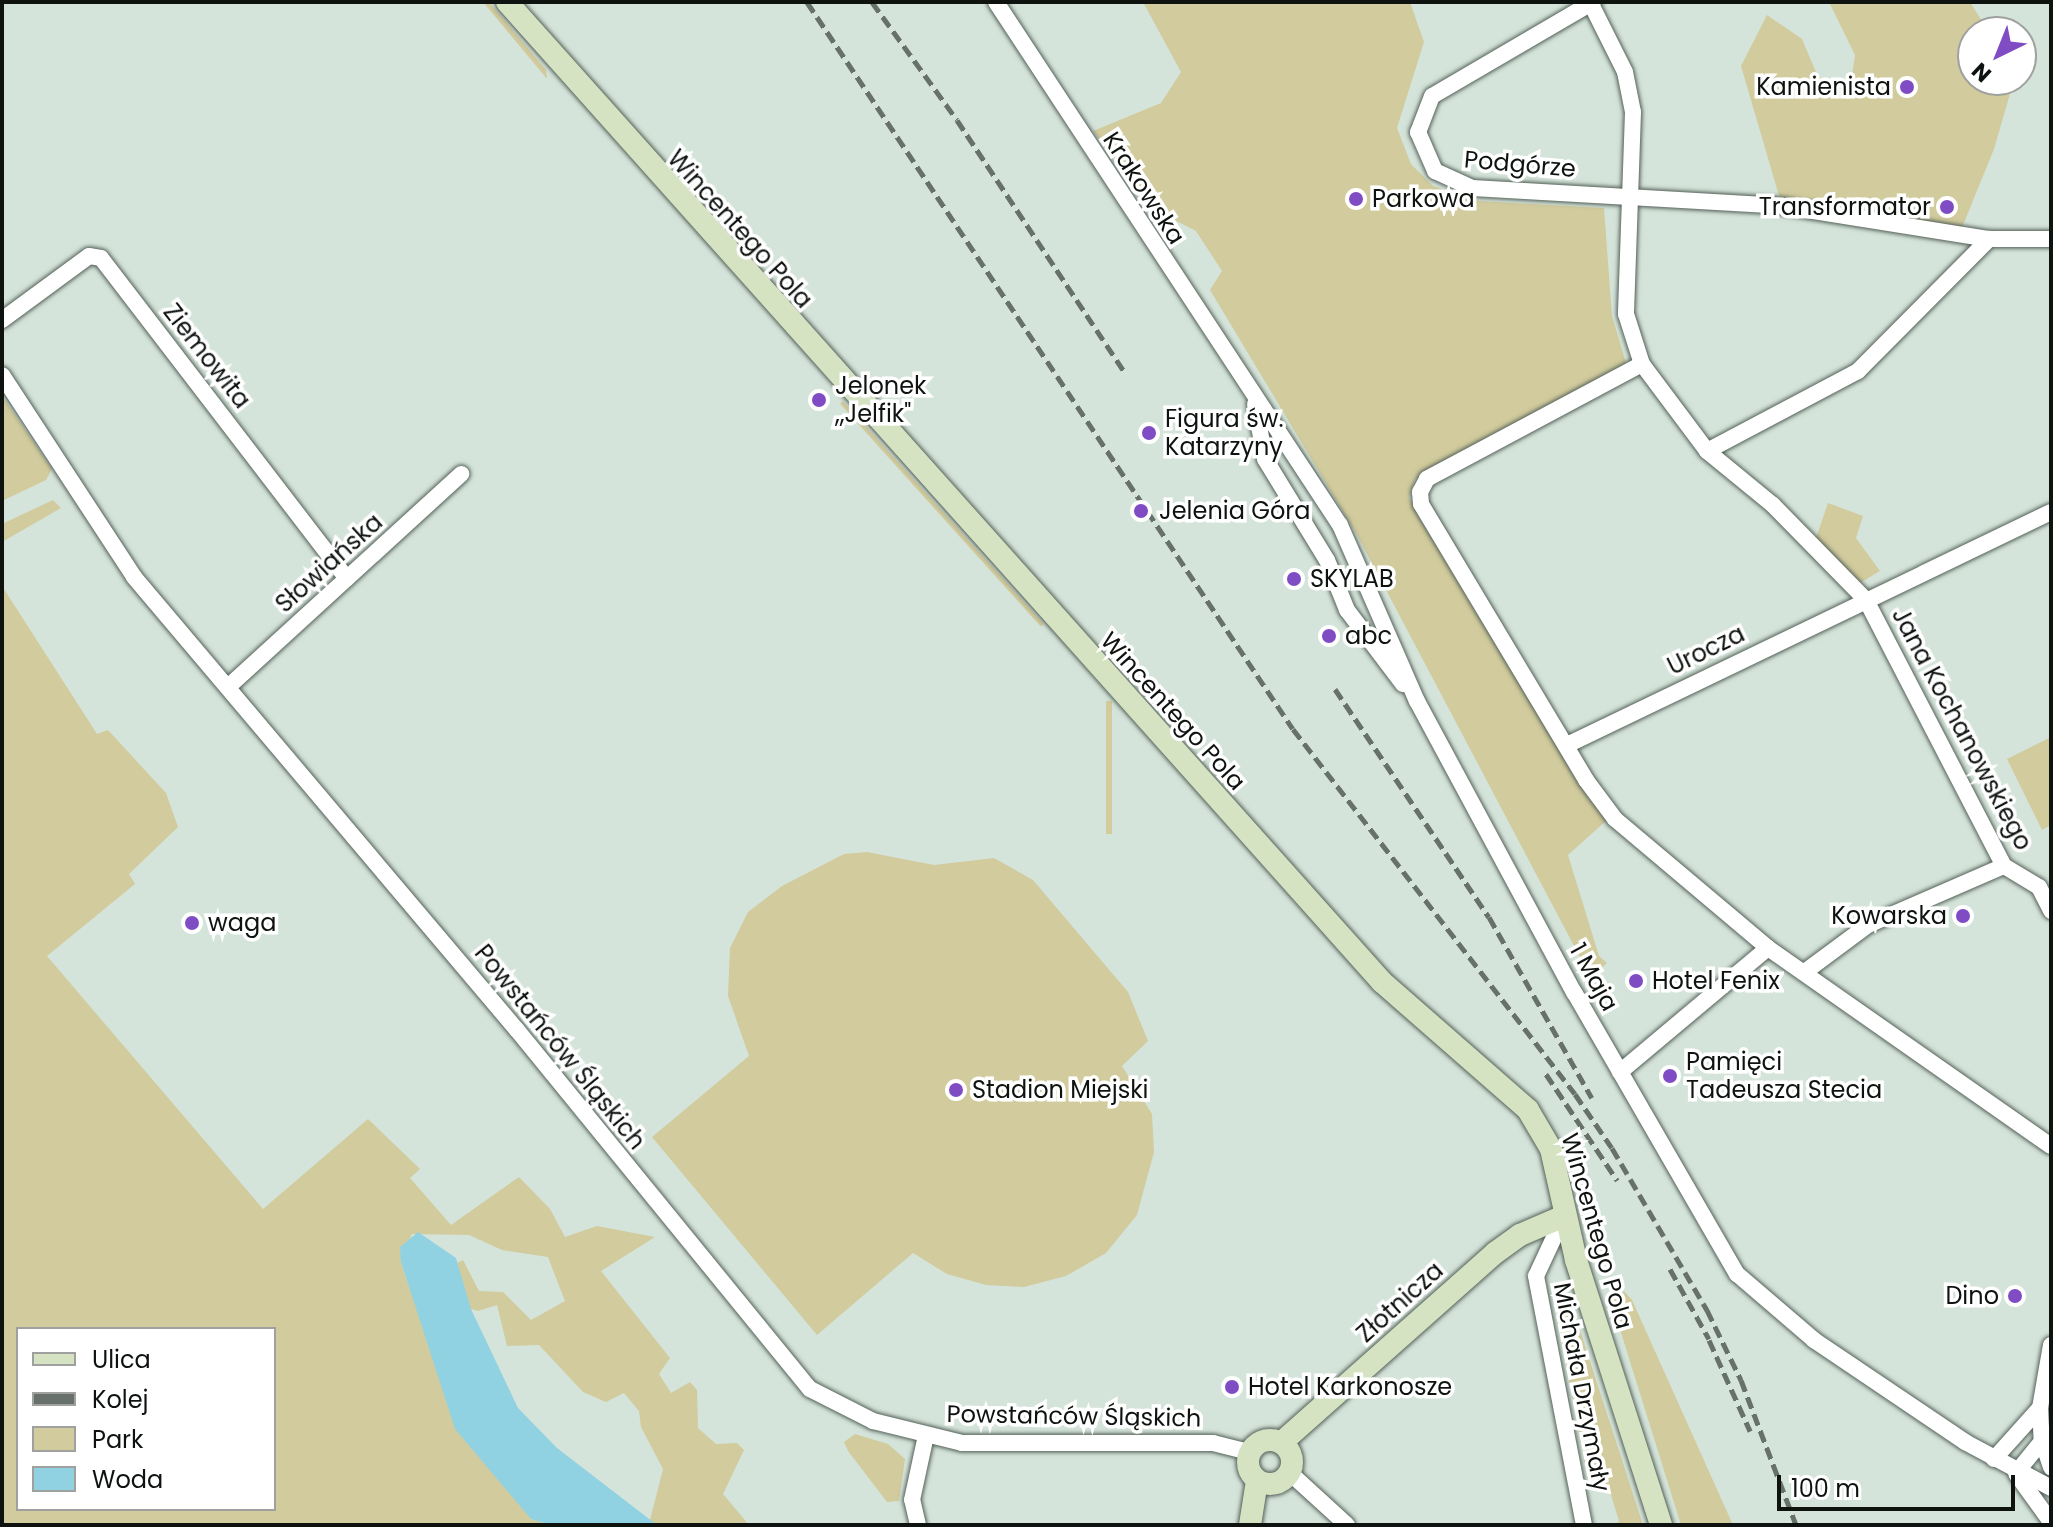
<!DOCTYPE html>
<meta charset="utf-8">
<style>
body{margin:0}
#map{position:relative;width:2053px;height:1527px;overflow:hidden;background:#d5e4da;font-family:Poppins,sans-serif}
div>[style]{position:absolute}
.green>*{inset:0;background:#d1cb9d;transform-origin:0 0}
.water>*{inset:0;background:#91d2e2}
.roads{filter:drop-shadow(0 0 2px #546159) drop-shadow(0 0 2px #546159)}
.street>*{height:16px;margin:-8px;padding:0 8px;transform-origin:8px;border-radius:8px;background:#fff}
.secondary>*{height:22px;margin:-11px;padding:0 11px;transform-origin:11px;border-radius:11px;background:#d6e3c3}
.secondary>.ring{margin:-11px;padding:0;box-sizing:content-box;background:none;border:22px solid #d6e3c3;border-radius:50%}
.rail>*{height:5px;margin-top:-2.5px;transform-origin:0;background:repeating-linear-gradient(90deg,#67706a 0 12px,transparent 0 18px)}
.dots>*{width:22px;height:22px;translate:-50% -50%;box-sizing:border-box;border:4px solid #fff;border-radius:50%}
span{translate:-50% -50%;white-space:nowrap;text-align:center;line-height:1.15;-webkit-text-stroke:7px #fff;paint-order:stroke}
.poi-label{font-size:24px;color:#0e1310}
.right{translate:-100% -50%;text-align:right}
.left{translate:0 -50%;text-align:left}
.street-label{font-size:24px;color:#0e1310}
.frame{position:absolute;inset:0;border:4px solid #0e1310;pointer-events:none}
.legend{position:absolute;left:16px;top:1327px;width:260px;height:184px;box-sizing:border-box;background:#fff;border:2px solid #9fa19f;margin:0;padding:10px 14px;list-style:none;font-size:24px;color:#0e1310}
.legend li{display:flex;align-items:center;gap:16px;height:40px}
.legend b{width:40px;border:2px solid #9fa19f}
.north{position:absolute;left:1957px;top:16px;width:80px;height:80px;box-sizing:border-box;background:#fff;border:2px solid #9fa19f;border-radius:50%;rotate:223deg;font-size:22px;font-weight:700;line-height:32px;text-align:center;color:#0e1310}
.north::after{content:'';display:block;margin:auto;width:28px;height:36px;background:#7f4cc4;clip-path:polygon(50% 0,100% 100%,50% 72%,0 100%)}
.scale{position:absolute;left:1777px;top:1475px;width:238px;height:36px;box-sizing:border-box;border:4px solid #0e1310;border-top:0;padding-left:10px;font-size:24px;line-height:28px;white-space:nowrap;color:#0e1310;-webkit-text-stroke:6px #fff;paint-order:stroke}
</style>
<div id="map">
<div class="green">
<div style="clip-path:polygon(483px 2px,489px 2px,546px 70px,547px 79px)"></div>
<div style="clip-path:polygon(1143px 2px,1410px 2px,1424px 42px,1397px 128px,1411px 164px,1433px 186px,1479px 201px,1604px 208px,1612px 316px,1626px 363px,1415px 479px,1409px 498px,1607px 820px,1568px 855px,1599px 956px,1607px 963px,1591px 978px,1357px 535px,1210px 290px,1222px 271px,1196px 231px,1157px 211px,1093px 131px,1161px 103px,1181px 72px)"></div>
<div style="clip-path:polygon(1829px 2px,1970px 2px,1989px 32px,1973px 32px,1973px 80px,2014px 80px,1994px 149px,1959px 235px,1782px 206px,1741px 66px,1767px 15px,1802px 39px,1818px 77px,1840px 81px,1852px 75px,1855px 55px)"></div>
<div style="clip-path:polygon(2px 396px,52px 469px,46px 480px,2px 501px)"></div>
<div style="left:843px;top:401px;width:300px;height:4px;rotate:48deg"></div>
<div style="clip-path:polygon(53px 500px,61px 508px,2px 542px,2px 524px)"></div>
<div style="clip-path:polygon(1828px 503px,1863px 516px,1856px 538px,1880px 571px,1860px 583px,1816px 538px)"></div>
<div style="clip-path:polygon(evenodd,2px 586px,97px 734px,108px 730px,166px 793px,178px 827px,129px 874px,135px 884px,47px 956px,263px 1209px,368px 1119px,420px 1169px,410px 1178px,451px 1225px,519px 1177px,550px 1209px,565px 1237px,597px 1226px,655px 1237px,601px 1271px,670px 1358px,659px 1374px,671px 1393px,690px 1382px,697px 1390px,698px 1428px,716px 1444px,737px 1443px,744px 1450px,723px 1494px,749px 1525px,657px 1525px,650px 1520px,663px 1469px,641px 1427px,639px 1411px,624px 1393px,606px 1402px,583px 1392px,539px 1345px,507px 1346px,497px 1305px,478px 1311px,465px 1307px,451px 1266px,463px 1260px,479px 1291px,503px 1292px,531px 1320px,565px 1301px,548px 1257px,502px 1250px,469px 1235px,412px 1234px,401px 1262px,410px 1289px,531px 1519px,550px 1525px,2px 1525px,2px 586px,18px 1329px,274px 1329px,274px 1509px,18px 1509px,18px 1329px)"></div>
<div style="left:1106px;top:701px;width:6px;height:133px"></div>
<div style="clip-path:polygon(2051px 737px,2051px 825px,2042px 830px,2007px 759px)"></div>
<div style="clip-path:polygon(867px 852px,934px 865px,994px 858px,1033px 880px,1128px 992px,1148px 1041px,1122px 1066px,1152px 1114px,1154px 1152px,1137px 1215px,1106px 1253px,1066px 1276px,1024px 1287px,986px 1285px,947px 1274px,913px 1253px,817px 1335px,652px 1137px,749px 1056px,728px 996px,730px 948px,748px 912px,782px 886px,844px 854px)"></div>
<div style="clip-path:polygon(1565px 1281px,1587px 1352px,1643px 1525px,1615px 1525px,1619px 1521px,1611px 1495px,1589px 1486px,1551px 1284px)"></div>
<div style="clip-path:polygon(1624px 1291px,1632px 1300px,1733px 1525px,1681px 1525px,1613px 1307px,1612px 1293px)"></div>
<div style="clip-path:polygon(855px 1434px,888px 1444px,905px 1459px,899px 1501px,887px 1502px,848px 1451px,844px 1442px)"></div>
</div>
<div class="water">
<div style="clip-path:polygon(418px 1232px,456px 1258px,471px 1309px,518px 1408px,557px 1448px,657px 1525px,550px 1525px,531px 1519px,455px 1429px,401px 1262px,400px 1247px)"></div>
</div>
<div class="roads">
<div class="street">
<div style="left:996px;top:2px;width:626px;rotate:56.67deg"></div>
<div style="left:1340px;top:525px;width:192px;rotate:66.4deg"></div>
<div style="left:1417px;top:701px;width:331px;rotate:61.7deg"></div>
<div style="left:1574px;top:992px;width:326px;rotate:60deg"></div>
<div style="left:1737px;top:1274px;width:101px;rotate:40.6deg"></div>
<div style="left:1814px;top:1340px;width:182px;rotate:34deg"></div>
<div style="left:1965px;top:1442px;width:98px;rotate:28.1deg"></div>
<div style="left:1590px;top:2px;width:78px;rotate:63.4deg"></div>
<div style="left:1625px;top:72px;width:41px;rotate:78.7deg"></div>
<div style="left:1633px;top:112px;width:202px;rotate:92deg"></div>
<div style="left:1626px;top:314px;width:52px;rotate:72.3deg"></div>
<div style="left:1642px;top:364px;width:109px;rotate:53.2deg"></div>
<div style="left:1707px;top:451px;width:85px;rotate:39.3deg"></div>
<div style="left:1773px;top:505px;width:133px;rotate:45.6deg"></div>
<div style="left:1866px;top:600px;width:300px;rotate:62.6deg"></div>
<div style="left:2004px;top:866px;width:41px;rotate:31deg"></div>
<div style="left:2039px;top:887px;width:27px;rotate:63deg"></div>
<div style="left:1593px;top:2px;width:186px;rotate:149.7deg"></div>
<div style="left:1432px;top:96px;width:39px;rotate:111deg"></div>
<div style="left:1418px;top:132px;width:43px;rotate:66.4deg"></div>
<div style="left:1435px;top:171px;width:41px;rotate:24.7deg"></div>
<div style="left:1472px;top:188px;width:311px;rotate:3.3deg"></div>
<div style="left:1782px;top:206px;width:210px;rotate:9.1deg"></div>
<div style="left:1989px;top:239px;width:62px"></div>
<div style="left:2px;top:320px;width:108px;rotate:-36.3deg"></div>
<div style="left:89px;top:256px;width:12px;rotate:9deg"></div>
<div style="left:101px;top:258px;width:404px;rotate:52.5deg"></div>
<div style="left:1642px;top:364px;width:244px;rotate:151.9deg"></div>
<div style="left:1427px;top:479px;width:15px;rotate:118deg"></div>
<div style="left:1420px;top:492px;width:12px;rotate:85deg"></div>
<div style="left:1421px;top:504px;width:322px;rotate:59.1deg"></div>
<div style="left:1586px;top:780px;width:49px;rotate:53.4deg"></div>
<div style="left:1615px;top:819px;width:200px;rotate:40.1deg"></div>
<div style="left:1768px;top:948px;width:345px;rotate:35deg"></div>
<div style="left:2px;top:375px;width:241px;rotate:56.8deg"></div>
<div style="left:134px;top:577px;width:593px;rotate:49.79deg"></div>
<div style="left:517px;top:1030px;width:463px;rotate:50.8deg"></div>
<div style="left:810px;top:1389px;width:71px;rotate:26.9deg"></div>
<div style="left:873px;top:1421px;width:92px;rotate:13.9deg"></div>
<div style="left:962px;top:1443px;width:251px"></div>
<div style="left:1213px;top:1443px;width:38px;rotate:14deg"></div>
<div style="left:1255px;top:404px;width:56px;rotate:79.7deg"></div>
<div style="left:1265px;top:459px;width:119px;rotate:58.5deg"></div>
<div style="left:1327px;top:560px;width:54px;rotate:68.2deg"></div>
<div style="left:1347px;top:610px;width:93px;rotate:52.9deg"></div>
<div style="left:1707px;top:451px;width:171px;rotate:-27.9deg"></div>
<div style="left:1858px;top:371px;width:186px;rotate:-45.2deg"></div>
<div style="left:228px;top:687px;width:316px;rotate:-42.4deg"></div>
<div style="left:1567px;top:745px;width:537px;rotate:-25.71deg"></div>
<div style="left:1806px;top:971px;width:77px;rotate:-36.6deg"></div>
<div style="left:1868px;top:925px;width:148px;rotate:-23.5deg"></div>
<div style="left:1620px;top:1072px;width:193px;rotate:-40deg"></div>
<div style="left:1564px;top:1216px;width:66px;rotate:115deg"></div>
<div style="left:1536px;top:1276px;width:254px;rotate:79.1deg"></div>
<div style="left:2051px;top:1345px;width:64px;rotate:99.9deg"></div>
<div style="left:2040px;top:1408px;width:33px;rotate:87deg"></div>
<div style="left:2042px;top:1441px;width:28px;rotate:71deg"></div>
<div style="left:1994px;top:1459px;width:69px;rotate:-48deg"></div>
<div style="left:1290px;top:1473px;width:77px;rotate:42.4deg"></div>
<div style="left:2016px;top:1473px;width:41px;rotate:-50.9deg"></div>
<div style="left:2017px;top:1475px;width:58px;rotate:54.1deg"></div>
<div style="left:918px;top:1525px;width:26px;rotate:-103deg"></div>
<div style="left:912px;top:1500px;width:66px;rotate:-77.8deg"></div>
</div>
<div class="secondary">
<div style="left:507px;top:2px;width:1314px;rotate:48.24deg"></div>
<div style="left:1382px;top:982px;width:194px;rotate:41.2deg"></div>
<div style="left:1528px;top:1110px;width:45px;rotate:59.5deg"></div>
<div style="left:1551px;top:1149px;width:114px;rotate:77.3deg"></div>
<div style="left:1576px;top:1260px;width:278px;rotate:72.2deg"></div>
<div class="ring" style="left:1248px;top:1440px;width:22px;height:22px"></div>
<div style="left:1281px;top:1443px;width:286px;rotate:-41.6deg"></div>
<div style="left:1495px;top:1253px;width:31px;rotate:-36deg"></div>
<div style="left:1520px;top:1235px;width:48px;rotate:-23.4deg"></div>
<div style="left:1250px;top:1525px;width:45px;rotate:-81deg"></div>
</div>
</div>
<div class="rail">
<div style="left:807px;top:2px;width:874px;rotate:56.24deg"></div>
<div style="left:1293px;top:729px;width:461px;rotate:52.3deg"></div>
<div style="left:1575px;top:1094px;width:65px;rotate:55.6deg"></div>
<div style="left:1612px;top:1148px;width:188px;rotate:59.6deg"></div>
<div style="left:1707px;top:1310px;width:78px;rotate:64.1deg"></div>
<div style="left:1741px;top:1380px;width:155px;rotate:69.2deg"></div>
<div style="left:872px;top:2px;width:145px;rotate:54.2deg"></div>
<div style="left:957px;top:120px;width:304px;rotate:56.4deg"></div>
<div style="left:1335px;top:689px;width:275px;rotate:56deg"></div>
<div style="left:1489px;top:917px;width:208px;rotate:60.4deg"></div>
<div style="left:1546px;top:1074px;width:128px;rotate:56.2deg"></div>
<div style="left:1670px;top:1269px;width:80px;rotate:60.9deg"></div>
<div style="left:1709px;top:1340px;width:100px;rotate:65.7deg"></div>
</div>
<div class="dots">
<div style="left:1907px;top:87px;background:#7f4cc4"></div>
<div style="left:1356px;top:199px;background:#7f4cc4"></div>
<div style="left:1947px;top:207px;background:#7f4cc4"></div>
<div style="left:819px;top:400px;background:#7f4cc4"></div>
<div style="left:1149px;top:433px;background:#7f4cc4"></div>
<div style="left:1141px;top:511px;background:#7f4cc4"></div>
<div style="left:1294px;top:579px;background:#7f4cc4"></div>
<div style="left:1329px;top:636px;background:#7f4cc4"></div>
<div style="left:1963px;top:916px;background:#7f4cc4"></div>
<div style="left:192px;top:923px;background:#7f4cc4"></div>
<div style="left:1636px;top:981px;background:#7f4cc4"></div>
<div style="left:1670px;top:1076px;background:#7f4cc4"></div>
<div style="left:956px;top:1090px;background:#7f4cc4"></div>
<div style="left:2015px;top:1296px;background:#7f4cc4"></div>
<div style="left:1232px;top:1387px;background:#7f4cc4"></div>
</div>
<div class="poi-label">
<span class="right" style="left:1891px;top:87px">Kamienista</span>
<span class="left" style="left:1372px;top:199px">Parkowa</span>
<span class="right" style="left:1931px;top:207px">Transformator</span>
<span class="left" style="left:835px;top:400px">Jelonek<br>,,Jelfik"</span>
<span class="left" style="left:1165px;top:433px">Figura św.<br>Katarzyny</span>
<span class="left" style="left:1159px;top:511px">Jelenia Góra</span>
<span class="left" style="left:1310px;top:579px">SKYLAB</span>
<span class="left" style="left:1345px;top:636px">abc</span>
<span class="right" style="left:1947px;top:916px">Kowarska</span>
<span class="left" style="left:208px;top:923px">waga</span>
<span class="left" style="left:1652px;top:981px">Hotel Fenix</span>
<span class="left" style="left:1686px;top:1076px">Pamięci<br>Tadeusza Stecia</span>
<span class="left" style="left:972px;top:1090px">Stadion Miejski</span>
<span class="right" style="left:1999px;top:1296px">Dino</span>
<span class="left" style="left:1248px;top:1387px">Hotel Karkonosze</span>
</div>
<div class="street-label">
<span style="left:1520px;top:164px;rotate:5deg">Podgórze</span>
<span style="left:1144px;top:188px;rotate:57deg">Krakowska</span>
<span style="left:740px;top:229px;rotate:48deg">Wincentego Pola</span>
<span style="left:207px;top:356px;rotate:52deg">Ziemowita</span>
<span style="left:329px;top:563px;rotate:-42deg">Słowiańska</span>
<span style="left:1706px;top:650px;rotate:-26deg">Urocza</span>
<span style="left:1173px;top:711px;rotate:48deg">Wincentego Pola</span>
<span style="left:1962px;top:729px;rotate:62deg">Jana Kochanowskiego</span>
<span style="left:1594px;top:977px;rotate:61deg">1 Maja</span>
<span style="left:560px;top:1047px;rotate:51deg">Powstańców Śląskich</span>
<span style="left:1597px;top:1231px;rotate:74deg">Wincentego Pola</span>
<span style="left:1400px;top:1302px;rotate:-42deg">Złotnicza</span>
<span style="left:1582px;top:1387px;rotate:79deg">Michała Drzymały</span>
<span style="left:1074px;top:1416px;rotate:1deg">Powstańców Śląskich</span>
</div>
<div class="frame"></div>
<ul class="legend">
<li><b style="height:10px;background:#d6e3c3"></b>Ulica</li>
<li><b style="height:10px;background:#67706a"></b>Kolej</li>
<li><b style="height:22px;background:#d1cb9d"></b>Park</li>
<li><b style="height:22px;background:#91d2e2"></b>Woda</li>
</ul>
<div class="north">N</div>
<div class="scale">100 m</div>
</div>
